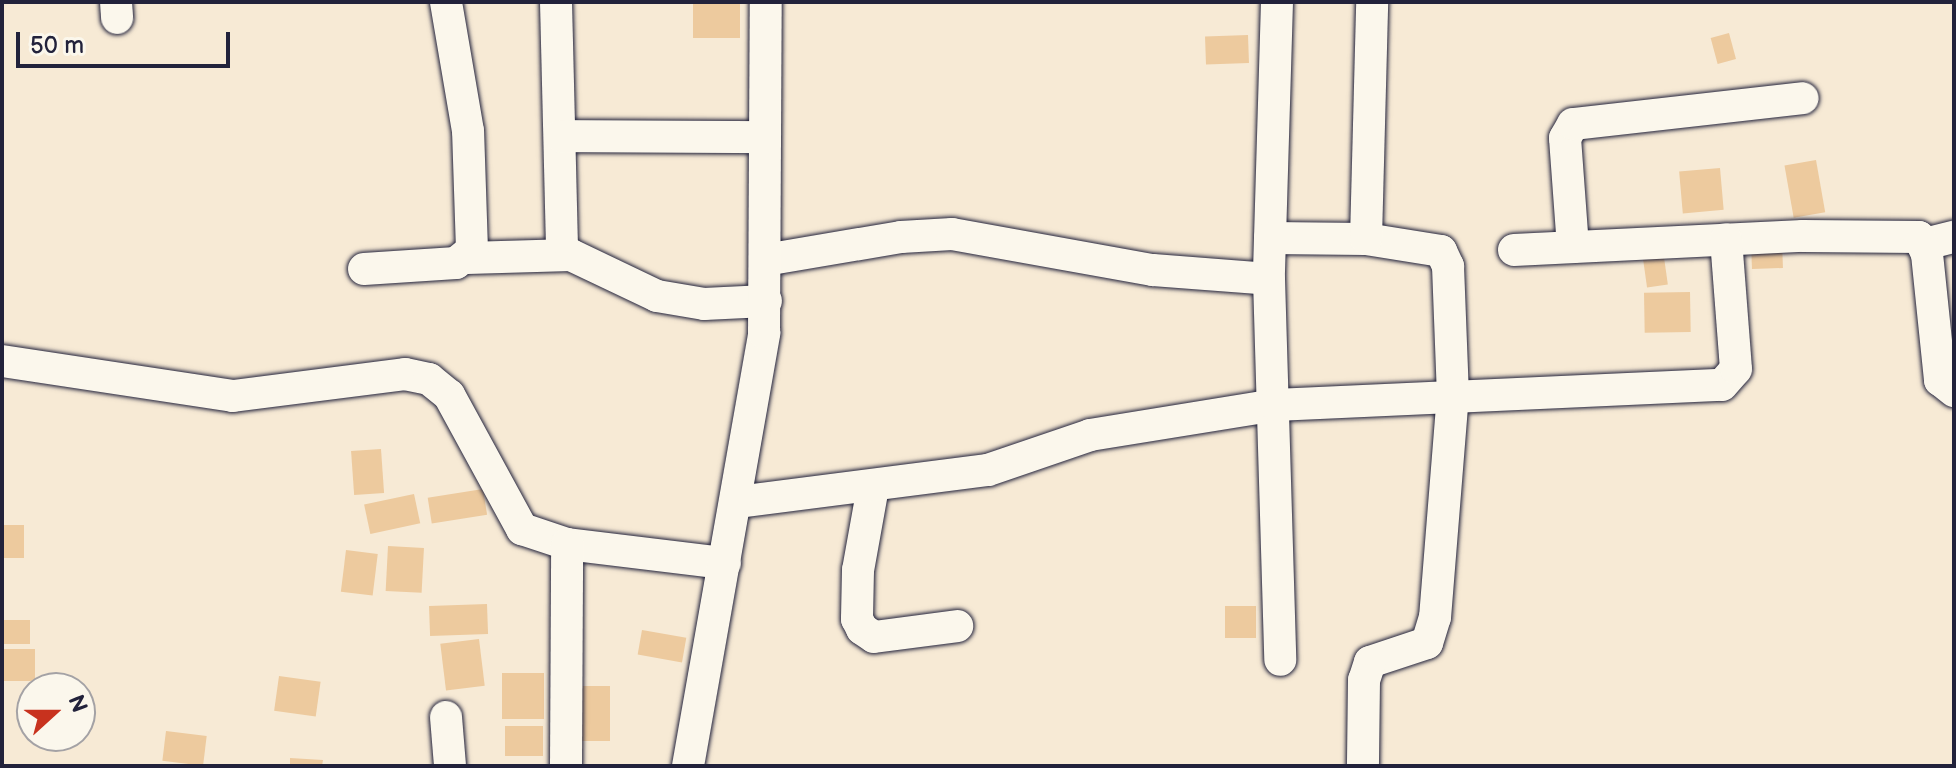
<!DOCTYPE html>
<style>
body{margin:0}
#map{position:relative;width:1956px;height:768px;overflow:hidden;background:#f7ead5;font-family:"Balsamiq Sans",sans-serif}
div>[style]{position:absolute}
.building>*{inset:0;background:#edca9e;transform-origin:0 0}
.roads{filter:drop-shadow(0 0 2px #22223b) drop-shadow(0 0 2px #22223b)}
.minor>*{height:32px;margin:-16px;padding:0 16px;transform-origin:16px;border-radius:16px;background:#fbf7ec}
span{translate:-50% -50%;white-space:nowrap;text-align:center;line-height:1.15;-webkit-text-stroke:8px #fbf7ec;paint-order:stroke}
.frame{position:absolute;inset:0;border:4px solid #22223b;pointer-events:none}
.north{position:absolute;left:16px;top:672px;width:80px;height:80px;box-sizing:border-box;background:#fbf7ec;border:2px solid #a4a2a5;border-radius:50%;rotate:69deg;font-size:22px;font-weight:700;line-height:32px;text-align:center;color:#22223b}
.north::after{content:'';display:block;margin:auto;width:28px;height:36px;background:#c8321e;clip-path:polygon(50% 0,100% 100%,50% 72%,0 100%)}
.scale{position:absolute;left:16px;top:32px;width:214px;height:36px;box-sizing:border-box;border:4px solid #22223b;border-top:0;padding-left:10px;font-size:24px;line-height:28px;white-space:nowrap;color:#22223b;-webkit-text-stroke:6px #fbf7ec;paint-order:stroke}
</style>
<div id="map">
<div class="building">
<div style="left:693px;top:2px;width:47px;height:36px"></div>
<div style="left:1729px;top:33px;width:27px;height:19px;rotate:75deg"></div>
<div style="left:1248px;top:35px;width:28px;height:43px;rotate:88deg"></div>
<div style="left:1816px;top:160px;width:53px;height:32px;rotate:80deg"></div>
<div style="left:1720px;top:168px;width:42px;height:41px;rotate:85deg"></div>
<div style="left:1782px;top:241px;width:27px;height:31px;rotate:88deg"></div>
<div style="left:1662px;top:243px;width:42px;height:21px;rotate:82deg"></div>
<div style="left:1690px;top:292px;width:40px;height:46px;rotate:89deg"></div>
<div style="left:381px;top:449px;width:44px;height:30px;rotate:86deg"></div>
<div style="left:483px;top:489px;width:26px;height:56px;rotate:81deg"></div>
<div style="left:414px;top:494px;width:30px;height:51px;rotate:78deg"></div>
<div style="left:2px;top:525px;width:22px;height:33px"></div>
<div style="left:388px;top:546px;width:36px;height:45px;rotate:3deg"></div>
<div style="left:346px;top:550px;width:32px;height:42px;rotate:7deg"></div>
<div style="left:487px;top:604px;width:30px;height:58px;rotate:88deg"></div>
<div style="left:1225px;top:606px;width:31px;height:32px"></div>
<div style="left:2px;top:620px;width:28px;height:24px"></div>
<div style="left:642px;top:630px;width:45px;height:25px;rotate:10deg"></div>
<div style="left:479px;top:639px;width:47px;height:39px;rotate:83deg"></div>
<div style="left:35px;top:649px;width:32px;height:33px;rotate:90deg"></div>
<div style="left:502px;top:673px;width:42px;height:46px"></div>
<div style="left:279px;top:676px;width:42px;height:35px;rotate:8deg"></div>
<div style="left:610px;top:686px;width:55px;height:43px;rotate:90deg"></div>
<div style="left:505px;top:726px;width:38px;height:30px"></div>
<div style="left:166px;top:731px;width:41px;height:30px;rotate:7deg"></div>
<div style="clip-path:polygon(290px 758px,323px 760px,322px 766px,290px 766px)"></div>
</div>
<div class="roads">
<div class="minor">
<div style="left:116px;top:2px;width:16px;rotate:86deg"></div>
<div style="left:556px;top:2px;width:253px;rotate:88.6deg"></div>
<div style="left:1277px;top:2px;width:277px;rotate:91.7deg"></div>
<div style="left:1269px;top:279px;width:381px;rotate:88.3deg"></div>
<div style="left:560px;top:136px;width:205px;rotate:0.3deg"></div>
<div style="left:1270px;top:238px;width:96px;rotate:0.6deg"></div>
<div style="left:1366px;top:239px;width:76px;rotate:9.1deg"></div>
<div style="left:1441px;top:251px;width:17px;rotate:65deg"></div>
<div style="left:1448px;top:266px;width:128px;rotate:87.8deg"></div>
<div style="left:1453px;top:394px;width:224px;rotate:94.6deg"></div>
<div style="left:1435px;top:617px;width:27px;rotate:107deg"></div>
<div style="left:1427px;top:643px;width:60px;rotate:161.6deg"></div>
<div style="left:1370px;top:662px;width:19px;rotate:108deg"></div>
<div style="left:1364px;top:680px;width:86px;rotate:90.7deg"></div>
<div style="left:1366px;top:239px;width:237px;rotate:-88.5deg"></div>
<div style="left:1925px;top:244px;width:30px;rotate:-14deg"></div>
<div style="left:1573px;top:247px;width:109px;rotate:-94.2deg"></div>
<div style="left:1565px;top:138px;width:16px;rotate:-60deg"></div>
<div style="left:1573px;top:124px;width:231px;rotate:-6.4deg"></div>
<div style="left:1514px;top:250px;width:289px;rotate:-2.8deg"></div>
<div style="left:1803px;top:236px;width:116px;rotate:0.5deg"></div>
<div style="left:1919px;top:237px;width:19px;rotate:65deg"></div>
<div style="left:1927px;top:254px;width:127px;rotate:84.1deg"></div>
<div style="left:1940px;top:380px;width:18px;rotate:38deg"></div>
<div style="left:467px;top:258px;width:104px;rotate:-1.7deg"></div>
<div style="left:571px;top:255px;width:95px;rotate:25.5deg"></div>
<div style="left:657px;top:296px;width:48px;rotate:9.7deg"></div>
<div style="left:704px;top:304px;width:62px;rotate:-2.8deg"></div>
<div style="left:765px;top:260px;width:138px;rotate:-9.6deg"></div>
<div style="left:901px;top:237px;width:51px;rotate:-3.4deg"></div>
<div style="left:952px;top:234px;width:204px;rotate:10.2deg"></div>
<div style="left:1153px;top:270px;width:116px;rotate:4.4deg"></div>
<div style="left:364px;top:269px;width:92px;rotate:-3.7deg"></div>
<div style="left:456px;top:263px;width:21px;rotate:-39deg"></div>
<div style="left:472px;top:250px;width:119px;rotate:-91.9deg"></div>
<div style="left:468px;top:131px;width:131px;rotate:-99.7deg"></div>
<div style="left:2px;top:361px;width:234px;rotate:8.6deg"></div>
<div style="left:233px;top:396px;width:173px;rotate:-7.3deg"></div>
<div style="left:405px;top:374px;width:25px;rotate:12deg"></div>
<div style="left:429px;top:379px;width:26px;rotate:39deg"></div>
<div style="left:449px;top:395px;width:153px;rotate:61.4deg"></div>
<div style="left:522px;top:529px;width:47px;rotate:18.4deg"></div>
<div style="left:567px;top:544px;width:159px;rotate:6.9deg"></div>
<div style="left:873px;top:487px;width:84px;rotate:100.2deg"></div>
<div style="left:858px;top:570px;width:49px;rotate:91.2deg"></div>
<div style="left:857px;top:619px;width:11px;rotate:63deg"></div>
<div style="left:862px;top:629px;width:14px;rotate:34deg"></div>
<div style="left:874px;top:637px;width:84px;rotate:-7.5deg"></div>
<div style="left:737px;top:502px;width:253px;rotate:-7.3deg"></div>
<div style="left:988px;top:470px;width:108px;rotate:-18.9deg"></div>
<div style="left:1090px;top:435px;width:187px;rotate:-9.2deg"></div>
<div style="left:1275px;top:405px;width:447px;rotate:-2.6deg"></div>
<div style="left:1722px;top:385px;width:21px;rotate:-49deg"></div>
<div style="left:1736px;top:369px;width:130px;rotate:-94.4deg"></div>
<div style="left:446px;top:717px;width:49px;rotate:85.3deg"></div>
<div style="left:566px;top:766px;width:222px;rotate:-89.7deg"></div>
<div style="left:688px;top:766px;width:440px;rotate:-80deg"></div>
<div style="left:764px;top:333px;width:331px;rotate:-89.7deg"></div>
</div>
</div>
<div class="frame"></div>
<div class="north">N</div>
<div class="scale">50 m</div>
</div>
